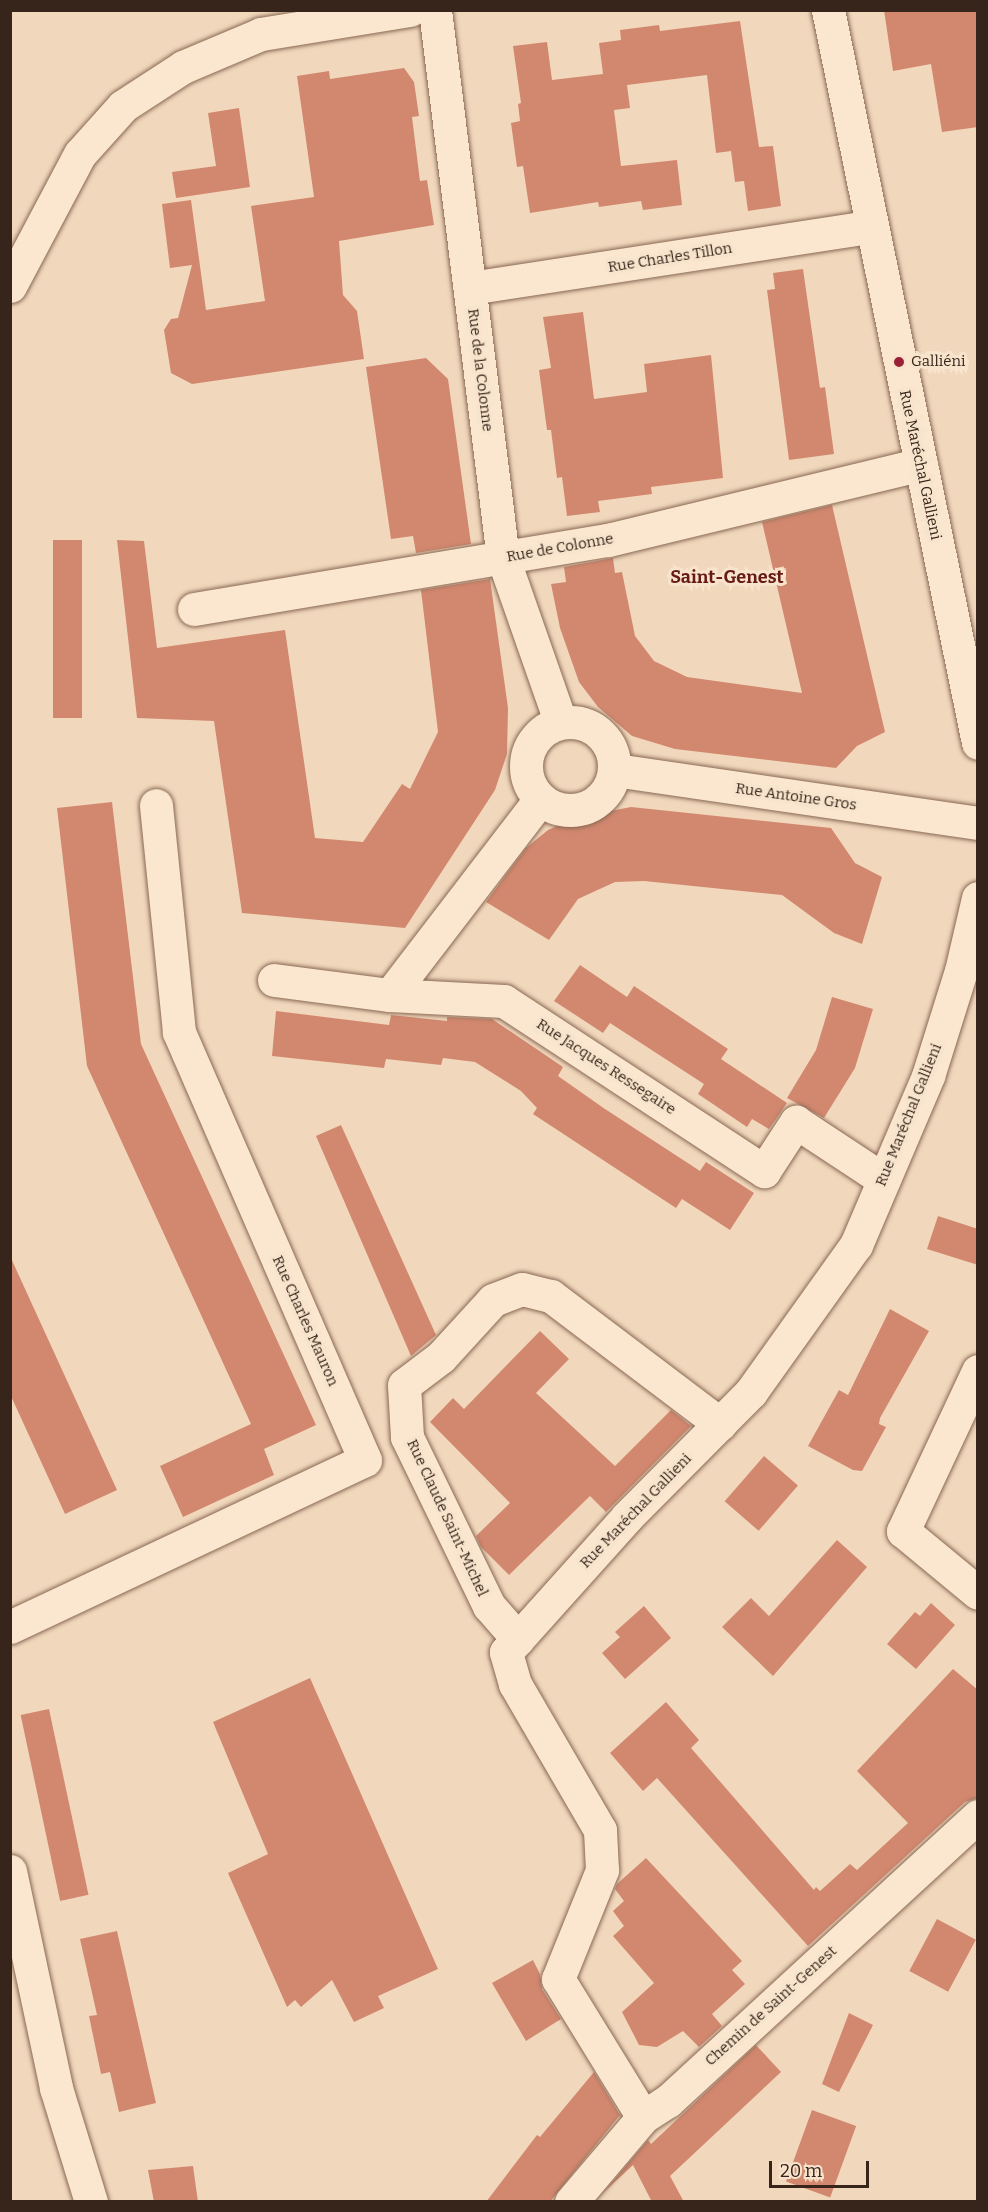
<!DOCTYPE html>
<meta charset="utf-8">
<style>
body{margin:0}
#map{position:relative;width:988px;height:2212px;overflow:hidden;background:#f1d8bc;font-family:Bitter,serif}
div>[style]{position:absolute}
.building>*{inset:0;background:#d2886f;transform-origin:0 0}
.roads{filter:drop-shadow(0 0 2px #896854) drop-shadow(0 0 2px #896854)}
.minor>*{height:33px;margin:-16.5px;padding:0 16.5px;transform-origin:16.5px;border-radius:16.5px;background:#fbe7cf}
.minor>.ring{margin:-16.5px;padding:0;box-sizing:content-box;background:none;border:33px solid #fbe7cf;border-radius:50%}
.dots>*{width:16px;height:16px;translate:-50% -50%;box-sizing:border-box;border:3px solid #f8e4cc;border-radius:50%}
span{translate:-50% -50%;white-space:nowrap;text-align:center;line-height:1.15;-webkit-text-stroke:6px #f8e4cc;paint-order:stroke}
.street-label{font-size:15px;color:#37241a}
.poi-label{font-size:15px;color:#37241a}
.left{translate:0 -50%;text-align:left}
.quarter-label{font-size:18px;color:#671b17;font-weight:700}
.frame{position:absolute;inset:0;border:12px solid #37241a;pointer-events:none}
.scale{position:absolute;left:769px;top:2161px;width:100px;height:27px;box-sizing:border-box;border:3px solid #37241a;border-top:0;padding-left:8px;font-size:18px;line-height:21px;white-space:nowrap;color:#37241a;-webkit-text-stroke:4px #f8e4cc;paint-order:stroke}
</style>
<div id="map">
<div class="building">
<div style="clip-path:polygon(884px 10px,978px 10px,978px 127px,942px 132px,931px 64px,893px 71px)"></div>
<div style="clip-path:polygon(740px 21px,759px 147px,773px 146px,781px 206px,748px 211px,744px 181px,735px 182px,731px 151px,716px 153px,707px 75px,627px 85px,630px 108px,614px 110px,621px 166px,677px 160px,682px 205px,643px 210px,641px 201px,599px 207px,598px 202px,530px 213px,523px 166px,517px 167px,511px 123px,520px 121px,518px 104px,521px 103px,513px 46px,547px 42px,552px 80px,603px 74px,599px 43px,621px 40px,620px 30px,659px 25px,660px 31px)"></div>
<div style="clip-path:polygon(404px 68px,414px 82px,419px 116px,412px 117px,420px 181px,427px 180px,434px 225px,339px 241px,343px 295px,357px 311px,364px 359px,192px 384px,171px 373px,164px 330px,171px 319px,178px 318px,192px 265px,170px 268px,162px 204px,191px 200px,206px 310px,265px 301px,251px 206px,314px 197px,297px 76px,329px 71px,330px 79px)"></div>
<div style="clip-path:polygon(239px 108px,250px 187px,176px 198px,172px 172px,216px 166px,208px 113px)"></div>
<div style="clip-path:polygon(803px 269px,820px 388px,825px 387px,834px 454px,789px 460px,767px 290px,775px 289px,773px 273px)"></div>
<div style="clip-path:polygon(583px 312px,594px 399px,647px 392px,644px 364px,711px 355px,723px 478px,651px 487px,652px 494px,598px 501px,600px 512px,567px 516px,562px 477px,557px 478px,551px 430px,547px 430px,539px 370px,551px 368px,543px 317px)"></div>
<div style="clip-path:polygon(426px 358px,448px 379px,471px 544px,416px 553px,413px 536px,391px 539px,366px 367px)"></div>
<div style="clip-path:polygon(832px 505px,885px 732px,857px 746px,836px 768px,675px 749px,632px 736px,598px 707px,579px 682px,560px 628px,551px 584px,566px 582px,564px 567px,613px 558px,615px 573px,622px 572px,635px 636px,654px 661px,687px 677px,802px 693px,762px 522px)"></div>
<div style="left:53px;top:540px;width:29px;height:178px"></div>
<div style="clip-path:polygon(117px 540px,144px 541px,157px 648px,285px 630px,315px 838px,363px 842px,402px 784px,410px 789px,438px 732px,421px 590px,490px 579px,508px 708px,507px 754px,495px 790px,405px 928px,242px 913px,214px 721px,137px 718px)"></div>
<div style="clip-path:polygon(112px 802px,141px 1044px,316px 1425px,264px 1449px,274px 1475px,183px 1517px,160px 1466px,251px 1424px,87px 1066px,57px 808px)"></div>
<div style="clip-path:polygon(631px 807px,831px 828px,855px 863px,882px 877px,862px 944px,834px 933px,782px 895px,644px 881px,615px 882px,578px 899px,549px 940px,486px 902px,526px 848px,548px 830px,575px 818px)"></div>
<div style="clip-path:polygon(580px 965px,627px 997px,634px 986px,728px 1049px,721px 1059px,787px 1103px,769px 1129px,752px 1119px,747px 1127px,698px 1094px,704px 1084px,610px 1023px,603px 1033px,554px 1001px)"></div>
<div style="clip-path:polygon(832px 997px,873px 1009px,855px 1068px,824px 1118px,787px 1098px,816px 1050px)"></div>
<div style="clip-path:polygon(276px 1011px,389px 1025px,391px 1015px,447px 1021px,447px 1017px,492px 1019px,563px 1067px,558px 1076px,605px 1109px,700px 1171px,706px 1162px,754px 1193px,730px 1230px,682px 1199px,676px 1208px,533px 1114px,537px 1108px,521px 1091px,475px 1062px,443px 1058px,441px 1065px,386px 1059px,384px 1068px,272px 1056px)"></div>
<div style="clip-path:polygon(341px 1125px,436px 1335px,411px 1356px,316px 1136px)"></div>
<div style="clip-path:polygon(938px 1216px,978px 1229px,978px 1265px,927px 1249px)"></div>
<div style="clip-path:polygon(10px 1256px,117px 1490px,65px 1514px,10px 1394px)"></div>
<div style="clip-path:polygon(890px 1309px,929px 1331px,880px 1418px,879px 1424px,886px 1427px,862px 1471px,853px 1470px,808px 1446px,839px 1390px,848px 1395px)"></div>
<div style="clip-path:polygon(540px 1331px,569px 1359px,536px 1393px,615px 1466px,671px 1410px,691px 1426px,606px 1512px,590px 1496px,509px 1575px,481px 1547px,476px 1536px,510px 1503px,430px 1422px,453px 1398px,464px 1409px)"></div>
<div style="left:764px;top:1456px;width:45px;height:60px;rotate:41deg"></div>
<div style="clip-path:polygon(837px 1540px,867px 1567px,773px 1676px,722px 1627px,751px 1598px,769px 1616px)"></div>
<div style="clip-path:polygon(931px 1603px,955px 1625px,916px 1669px,887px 1644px,915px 1612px,920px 1616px)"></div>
<div style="clip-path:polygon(644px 1606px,671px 1638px,625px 1679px,602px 1653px,620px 1637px,615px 1632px)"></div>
<div style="clip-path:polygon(953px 1669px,978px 1690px,978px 1798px,965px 1802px,808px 1946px,657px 1778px,643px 1791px,610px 1753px,666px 1702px,699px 1740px,691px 1748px,814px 1890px,816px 1887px,820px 1891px,850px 1864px,857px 1870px,908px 1823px,857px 1771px)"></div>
<div style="clip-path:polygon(310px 1678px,438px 1969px,378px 1996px,384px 2008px,354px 2022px,332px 1980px,301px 2007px,295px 2000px,287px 2007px,228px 1873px,268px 1854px,213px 1722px)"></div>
<div style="left:49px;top:1709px;width:190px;height:29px;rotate:78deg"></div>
<div style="clip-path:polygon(646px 1858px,742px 1961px,732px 1970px,745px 1984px,712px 2014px,722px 2026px,699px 2047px,683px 2031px,657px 2047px,639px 2045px,622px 2012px,654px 1983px,613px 1936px,624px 1926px,613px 1911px,624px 1901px,615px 1889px,617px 1884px)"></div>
<div style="left:937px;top:1919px;width:44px;height:59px;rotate:28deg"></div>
<div style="clip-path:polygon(117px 1931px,156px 2103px,119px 2112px,110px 2072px,101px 2074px,89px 2016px,97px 2015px,80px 1939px)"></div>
<div style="clip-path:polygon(533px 1960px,540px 1974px,542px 1989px,561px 2019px,526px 2041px,492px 1983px)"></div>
<div style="clip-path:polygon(849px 2013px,873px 2025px,839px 2092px,822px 2084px)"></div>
<div style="clip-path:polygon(756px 2045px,781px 2072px,670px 2176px,684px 2202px,652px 2202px,633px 2165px,603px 2193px,648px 2140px,651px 2144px)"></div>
<div style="clip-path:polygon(594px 2072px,620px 2115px,553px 2198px,550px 2202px,486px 2202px,537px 2135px,540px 2137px)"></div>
<div style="left:812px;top:2110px;width:47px;height:76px;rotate:20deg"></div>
<div style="clip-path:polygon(193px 2166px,198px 2202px,154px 2202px,148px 2170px)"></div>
</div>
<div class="roads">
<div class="minor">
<div style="left:435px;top:10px;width:552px;rotate:82.93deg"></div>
<div style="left:503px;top:558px;width:173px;rotate:70.7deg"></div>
<div style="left:828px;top:10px;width:748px;rotate:78.43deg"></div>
<div style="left:10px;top:286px;width:149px;rotate:-62.1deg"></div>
<div style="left:80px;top:154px;width:64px;rotate:-48.1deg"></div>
<div style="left:123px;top:106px;width:72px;rotate:-33deg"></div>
<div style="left:183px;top:67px;width:85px;rotate:-22.9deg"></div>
<div style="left:261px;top:34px;width:151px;rotate:-9.2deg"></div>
<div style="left:470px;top:288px;width:404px;rotate:-8.7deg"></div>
<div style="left:194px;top:609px;width:420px;rotate:-9.5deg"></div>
<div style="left:608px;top:540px;width:322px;rotate:-13.6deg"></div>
<div class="ring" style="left:526px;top:722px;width:55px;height:55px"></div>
<div style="left:615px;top:770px;width:367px;rotate:8.3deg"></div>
<div style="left:274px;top:980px;width:117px;rotate:7.4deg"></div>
<div style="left:390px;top:995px;width:114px;rotate:3deg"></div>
<div style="left:504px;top:1001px;width:311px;rotate:33.2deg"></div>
<div style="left:764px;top:1171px;width:59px;rotate:-56.9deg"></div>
<div style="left:796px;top:1122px;width:105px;rotate:33.4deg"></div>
<div style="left:390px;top:995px;width:245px;rotate:-52.5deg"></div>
<div style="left:978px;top:1371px;width:177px;rotate:115.1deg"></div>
<div style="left:903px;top:1531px;width:97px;rotate:39.6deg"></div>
<div style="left:10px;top:1627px;width:392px;rotate:-25.2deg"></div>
<div style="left:365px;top:1460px;width:467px;rotate:-113.5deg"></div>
<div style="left:179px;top:1032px;width:228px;rotate:-95.8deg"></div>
<div style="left:518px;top:1639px;width:44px;rotate:-131.3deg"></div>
<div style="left:489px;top:1606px;width:188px;rotate:-115.9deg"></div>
<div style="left:407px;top:1437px;width:52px;rotate:-93.3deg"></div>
<div style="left:404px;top:1385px;width:46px;rotate:-37.1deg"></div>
<div style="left:441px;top:1357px;width:77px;rotate:-47.6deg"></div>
<div style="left:493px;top:1300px;width:31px;rotate:-21deg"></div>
<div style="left:522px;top:1289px;width:30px;rotate:14deg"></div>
<div style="left:551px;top:1296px;width:212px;rotate:37.1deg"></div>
<div style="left:10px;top:1871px;width:222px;rotate:78deg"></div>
<div style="left:56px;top:2088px;width:119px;rotate:72.9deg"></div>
<div style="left:643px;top:2117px;width:162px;rotate:-121.6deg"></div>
<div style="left:558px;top:1979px;width:118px;rotate:-68deg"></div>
<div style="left:602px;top:1870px;width:40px;rotate:-92.9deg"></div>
<div style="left:600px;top:1830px;width:169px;rotate:-120.2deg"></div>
<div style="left:515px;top:1684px;width:33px;rotate:-106deg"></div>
<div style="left:506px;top:1652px;width:181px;rotate:-48.1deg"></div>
<div style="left:627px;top:1517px;width:176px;rotate:-45.2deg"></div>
<div style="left:751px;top:1392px;width:181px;rotate:-54.5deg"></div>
<div style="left:856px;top:1245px;width:184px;rotate:-66.9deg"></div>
<div style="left:928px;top:1076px;width:110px;rotate:-72.6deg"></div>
<div style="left:961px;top:971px;width:75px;rotate:-76.9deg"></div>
<div style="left:571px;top:2202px;width:111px;rotate:-49.7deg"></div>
<div style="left:643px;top:2117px;width:30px;rotate:-33deg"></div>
<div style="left:668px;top:2101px;width:421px;rotate:-42.6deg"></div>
</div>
</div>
<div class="dots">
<div style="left:899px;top:362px;background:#9c2035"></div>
</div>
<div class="street-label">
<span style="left:670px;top:258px;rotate:-9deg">Rue Charles Tillon</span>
<span style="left:480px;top:370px;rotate:83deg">Rue de la Colonne</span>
<span style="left:920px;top:465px;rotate:78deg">Rue Maréchal Gallieni</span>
<span style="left:560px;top:548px;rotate:-10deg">Rue de Colonne</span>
<span style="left:796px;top:797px;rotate:8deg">Rue Antoine Gros</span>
<span style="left:606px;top:1067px;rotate:33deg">Rue Jacques Ressegaire</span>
<span style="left:909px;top:1115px;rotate:-68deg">Rue Maréchal Gallieni</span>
<span style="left:305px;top:1321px;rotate:66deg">Rue Charles Mauron</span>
<span style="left:636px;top:1511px;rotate:-46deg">Rue Maréchal Gallieni</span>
<span style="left:447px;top:1518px;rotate:65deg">Rue Claude Saint-Michel</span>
<span style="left:771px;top:2006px;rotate:-42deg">Chemin de Saint-Genest</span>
</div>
<div class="poi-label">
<span class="left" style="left:911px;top:362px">Galliéni</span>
</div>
<div class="quarter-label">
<span style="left:727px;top:577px">Saint-Genest</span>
</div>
<div class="frame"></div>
<div class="scale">20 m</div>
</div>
